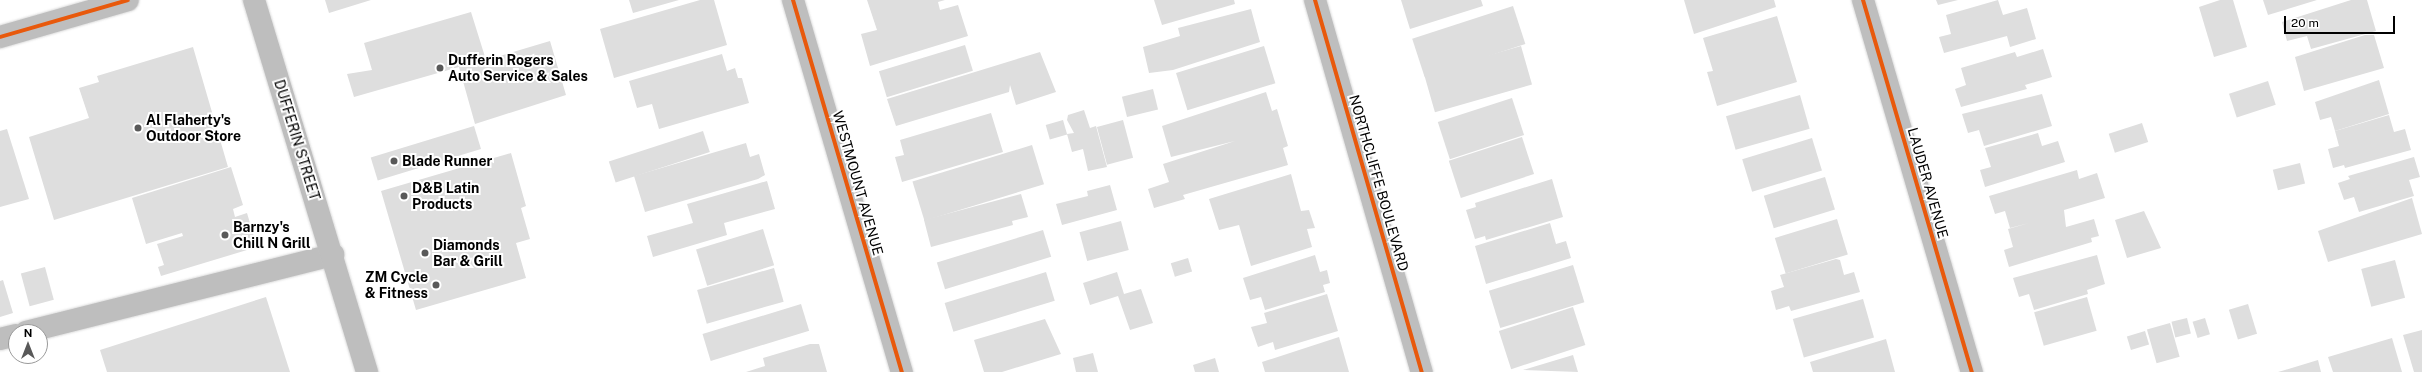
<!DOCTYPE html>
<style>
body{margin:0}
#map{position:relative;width:2422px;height:372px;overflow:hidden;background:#fff;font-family:"Public Sans",sans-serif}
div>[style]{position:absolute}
.building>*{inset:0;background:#dedede;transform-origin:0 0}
.roads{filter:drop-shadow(0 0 1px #dbdbdb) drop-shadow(0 0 1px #dbdbdb)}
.minor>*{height:22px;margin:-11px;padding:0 11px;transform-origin:11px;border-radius:11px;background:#bebebe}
.major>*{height:22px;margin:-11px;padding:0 11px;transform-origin:11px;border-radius:11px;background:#bebebe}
.cycleway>*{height:4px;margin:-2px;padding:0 2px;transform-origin:2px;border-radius:2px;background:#e8590c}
.dots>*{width:11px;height:11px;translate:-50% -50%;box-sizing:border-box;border:2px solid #fff;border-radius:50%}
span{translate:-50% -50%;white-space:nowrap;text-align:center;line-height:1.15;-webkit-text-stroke:4px #fff;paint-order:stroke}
.poi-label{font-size:14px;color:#000;font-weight:700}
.left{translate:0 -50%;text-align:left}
.right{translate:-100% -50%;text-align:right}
.street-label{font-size:14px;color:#000}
.north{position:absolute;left:8px;top:324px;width:40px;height:40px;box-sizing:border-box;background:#fff;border:1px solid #999;border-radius:50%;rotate:0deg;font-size:11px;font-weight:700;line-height:16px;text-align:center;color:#000}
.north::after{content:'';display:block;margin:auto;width:14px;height:18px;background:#595959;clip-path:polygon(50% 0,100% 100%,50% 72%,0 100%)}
.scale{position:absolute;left:2284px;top:16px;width:111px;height:18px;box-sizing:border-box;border:2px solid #000;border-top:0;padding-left:5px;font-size:12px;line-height:14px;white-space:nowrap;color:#000;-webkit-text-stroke:3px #fff;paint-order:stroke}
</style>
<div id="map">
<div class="building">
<div style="clip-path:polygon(325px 0,371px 0,329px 13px)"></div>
<div style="clip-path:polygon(629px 0,679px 0,633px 13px)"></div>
<div style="clip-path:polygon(700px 0,714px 0,727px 45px,614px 78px,600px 29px)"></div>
<div style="clip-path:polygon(867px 0,945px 0,938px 2px,940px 10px,958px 5px,968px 36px,870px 66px,861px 34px,877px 30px)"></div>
<div style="clip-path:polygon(1154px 0,1234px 0,1235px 4px,1162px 25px)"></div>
<div style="clip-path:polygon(1401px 0,1481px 0,1483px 6px,1410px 29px)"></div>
<div style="clip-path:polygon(1684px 0,1774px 0,1776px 7px,1694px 34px)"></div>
<div style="clip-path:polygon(1936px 0,1958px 0,1938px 5px)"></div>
<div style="clip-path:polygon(1998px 0,2003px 15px,2027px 8px,2036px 39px,2010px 47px,2007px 36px,1944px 53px,1939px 37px,1951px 34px,1946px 15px)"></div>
<div style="clip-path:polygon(2220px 0,2233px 0,2247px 47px,2214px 57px,2199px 7px)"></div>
<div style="clip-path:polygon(2263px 0,2317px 0,2268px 15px)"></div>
<div style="clip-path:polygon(2351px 0,2367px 0,2376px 31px,2311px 49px,2307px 36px,2287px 41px,2282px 22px)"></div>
<div style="left:1513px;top:6px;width:40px;height:106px;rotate:72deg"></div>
<div style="clip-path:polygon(1251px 9px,1260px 42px,1173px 70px,1149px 73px,1143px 47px,1180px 36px,1178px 28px)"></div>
<div style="clip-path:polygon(471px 12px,486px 60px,550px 41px,566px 95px,475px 124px,459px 67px,354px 97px,347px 74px,372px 70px,364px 43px)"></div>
<div style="clip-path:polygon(1777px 16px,1797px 82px,1717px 106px,1707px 72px,1713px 71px,1703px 38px)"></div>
<div style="clip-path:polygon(2365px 35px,2374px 35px,2384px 68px,2304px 91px,2295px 57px)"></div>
<div style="left:965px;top:45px;width:27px;height:90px;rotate:73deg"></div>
<div style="left:1264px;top:46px;width:39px;height:92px;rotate:73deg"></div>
<div style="left:1521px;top:46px;width:40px;height:101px;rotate:74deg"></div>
<div style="clip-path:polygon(193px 47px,228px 167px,54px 220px,29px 137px,89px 118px,79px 88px,99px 82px,97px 76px)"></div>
<div style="clip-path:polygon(2043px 49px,2052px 77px,2025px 85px,2027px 89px,1961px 107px,1955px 89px,1966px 85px,1961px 68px,2015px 52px,2017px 57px)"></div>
<div style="clip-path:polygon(1040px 52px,1056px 92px,1016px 105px,1010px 85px,1009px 92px,896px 126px,887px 99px)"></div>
<div style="clip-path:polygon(722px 54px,727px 71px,735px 68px,738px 78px,742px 78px,749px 103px,659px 129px,652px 104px,637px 108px,629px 81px)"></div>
<div style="clip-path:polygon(2379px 80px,2389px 114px,2335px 131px,2331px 117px,2320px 120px,2315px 102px)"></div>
<div style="left:2268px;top:81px;width:25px;height:41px;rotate:72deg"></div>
<div style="left:1153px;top:89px;width:21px;height:32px;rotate:76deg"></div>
<div style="clip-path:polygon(1266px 92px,1272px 111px,1277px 109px,1282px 126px,1288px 146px,1283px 148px,1288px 165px,1183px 195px,1185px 199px,1154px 208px,1148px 189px,1169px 182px,1163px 164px,1235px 141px,1171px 157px,1162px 126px)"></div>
<div style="clip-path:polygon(2042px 94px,2052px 126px,1984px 146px,1979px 130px,1968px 133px,1962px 114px)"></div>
<div style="left:1800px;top:95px;width:35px;height:77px;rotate:74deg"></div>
<div style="left:1512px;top:98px;width:39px;height:78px;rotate:72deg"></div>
<div style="clip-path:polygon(1084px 110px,1090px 128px,1096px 126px,1107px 167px,1088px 171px,1083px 149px,1072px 152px,1067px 134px,1074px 133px,1067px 120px,1068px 115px)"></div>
<div style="clip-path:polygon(991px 113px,1003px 152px,902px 182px,895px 157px,904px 155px,900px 140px)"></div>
<div style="clip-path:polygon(2389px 115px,2394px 132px,2405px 129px,2411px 150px,2345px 168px,2344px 165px,2333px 168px,2328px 149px,2339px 146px,2335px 131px)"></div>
<div style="left:1063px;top:120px;width:15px;height:18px;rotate:74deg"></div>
<div style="left:1123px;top:120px;width:39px;height:27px;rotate:75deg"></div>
<div style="left:2142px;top:123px;width:20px;height:35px;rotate:72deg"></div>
<div style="left:474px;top:126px;width:24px;height:108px;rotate:73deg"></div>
<div style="clip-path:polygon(7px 129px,29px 199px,0 207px,0 131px)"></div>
<div style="left:703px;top:131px;width:22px;height:99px;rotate:72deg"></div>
<div style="clip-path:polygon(2038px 133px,2042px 146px,2058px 141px,2065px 162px,1985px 187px,1980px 170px,1991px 167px,1985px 148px)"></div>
<div style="left:1522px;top:137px;width:39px;height:77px;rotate:72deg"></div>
<div style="left:1812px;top:138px;width:34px;height:73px;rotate:73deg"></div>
<div style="clip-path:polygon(746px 143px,750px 157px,759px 154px,765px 175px,758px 179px,645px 212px,634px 176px)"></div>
<div style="left:1032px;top:145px;width:41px;height:125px;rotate:73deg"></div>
<div style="clip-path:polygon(511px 153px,526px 206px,521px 208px,530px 239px,516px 243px,526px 278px,416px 310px,381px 191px)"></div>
<div style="clip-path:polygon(2414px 157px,2420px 177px,2409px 180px,2414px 196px,2359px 212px,2354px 197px,2344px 200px,2338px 183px,2350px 179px,2348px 176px)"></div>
<div style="left:2300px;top:163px;width:21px;height:28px;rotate:76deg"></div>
<div style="clip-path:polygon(231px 167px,243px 205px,233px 209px,235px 217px,247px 213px,257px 247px,161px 276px,158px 267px,164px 265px,157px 244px,183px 236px,182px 233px,146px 244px,132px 198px)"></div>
<div style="clip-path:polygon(2077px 170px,2079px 179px,2097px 173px,2105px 198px,2064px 210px,2066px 227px,2094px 219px,2099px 236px,2091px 238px,2092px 242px,2009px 267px,2004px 250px,2013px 247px,2008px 229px,2029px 223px,2010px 228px,2005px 211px,1995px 214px,1989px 196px)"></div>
<div style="clip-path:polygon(1291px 174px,1301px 211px,1309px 210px,1315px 228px,1307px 229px,1312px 247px,1251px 266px,1239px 225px,1219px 230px,1209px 199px)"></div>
<div style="left:1825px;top:177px;width:34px;height:64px;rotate:73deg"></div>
<div style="clip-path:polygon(1552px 179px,1563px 217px,1486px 240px,1485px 236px,1475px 239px,1466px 210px,1476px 207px,1475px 203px)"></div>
<div style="clip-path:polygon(767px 181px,775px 209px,724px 223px,727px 235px,653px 257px,647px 236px,693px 223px,687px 204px)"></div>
<div style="clip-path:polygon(1110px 185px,1117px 210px,1062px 225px,1056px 204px,1088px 196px,1087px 191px)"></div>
<div style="clip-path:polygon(1021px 194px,1028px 217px,1012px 221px,1013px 225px,931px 247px,924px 220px)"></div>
<div style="clip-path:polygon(2412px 198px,2422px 234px,2328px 262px,2318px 231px)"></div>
<div style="clip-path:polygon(2144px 211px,2161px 248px,2127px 258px,2115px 220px)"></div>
<div style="left:1837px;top:219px;width:37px;height:65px;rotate:73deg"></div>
<div style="left:1121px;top:221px;width:30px;height:43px;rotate:75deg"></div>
<div style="clip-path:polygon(1550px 223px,1556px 244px,1566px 241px,1571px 258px,1486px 284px,1475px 246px)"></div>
<div style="left:763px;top:229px;width:38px;height:70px;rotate:73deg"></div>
<div style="left:1043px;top:230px;width:28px;height:111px;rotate:73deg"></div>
<div style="clip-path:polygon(1315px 255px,1320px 272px,1327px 270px,1330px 283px,1323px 285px,1325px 292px,1265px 310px,1261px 297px,1250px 300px,1243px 278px)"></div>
<div style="clip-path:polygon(2097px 255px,2105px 284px,2087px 290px,2088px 294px,2034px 310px,2029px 294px,2019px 297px,2013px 278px)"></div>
<div style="left:1188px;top:258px;width:14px;height:18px;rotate:73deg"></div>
<div style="clip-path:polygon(1836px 259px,1840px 260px,1844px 275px,1854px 272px,1860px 292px,1791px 311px,1789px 306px,1776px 310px,1771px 291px,1784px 287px,1780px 275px)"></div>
<div style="left:2395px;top:260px;width:39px;height:35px;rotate:75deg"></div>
<div style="left:1573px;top:265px;width:39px;height:88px;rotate:73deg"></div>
<div style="left:45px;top:267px;width:34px;height:25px;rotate:75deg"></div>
<div style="left:774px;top:268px;width:35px;height:80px;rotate:74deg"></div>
<div style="left:1046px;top:272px;width:30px;height:106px;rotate:73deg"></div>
<div style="clip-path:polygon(1117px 272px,1124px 294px,1141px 289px,1153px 323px,1130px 330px,1118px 296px,1090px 305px,1083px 283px)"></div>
<div style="clip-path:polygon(3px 280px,13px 313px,0 317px,0 281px)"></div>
<div style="clip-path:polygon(1327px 294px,1338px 331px,1275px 350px,1273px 342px,1258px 347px,1251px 327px,1267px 323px,1264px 313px)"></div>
<div style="clip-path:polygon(266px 297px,290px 372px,107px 372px,100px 350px)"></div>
<div style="left:2087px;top:297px;width:35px;height:55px;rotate:74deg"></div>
<div style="left:1863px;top:299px;width:40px;height:73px;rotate:74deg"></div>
<div style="left:801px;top:304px;width:28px;height:103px;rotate:73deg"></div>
<div style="left:2248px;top:304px;width:31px;height:20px;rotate:73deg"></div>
<div style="left:1573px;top:307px;width:40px;height:78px;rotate:72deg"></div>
<div style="left:2187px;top:318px;width:16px;height:16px;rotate:76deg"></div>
<div style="left:2205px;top:318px;width:17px;height:13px;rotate:73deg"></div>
<div style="clip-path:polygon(1045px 319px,1061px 354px,1002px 372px,984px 372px,974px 340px)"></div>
<div style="left:2170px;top:323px;width:35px;height:24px;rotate:74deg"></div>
<div style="clip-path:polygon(2422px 330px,2422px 372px,2414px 372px,2403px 335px)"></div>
<div style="left:2145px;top:331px;width:14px;height:19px;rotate:73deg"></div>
<div style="clip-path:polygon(1339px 337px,1349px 372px,1265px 372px,1262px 362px)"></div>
<div style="clip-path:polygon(2392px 338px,2402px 372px,2333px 372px,2328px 357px)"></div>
<div style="clip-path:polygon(1886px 339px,1895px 372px,1813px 372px,1810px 362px)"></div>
<div style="clip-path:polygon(810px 344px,819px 344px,827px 372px,746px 372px,765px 366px,763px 358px)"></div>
<div style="clip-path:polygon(1093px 353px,1098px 372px,1076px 372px,1073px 358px)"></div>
<div style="clip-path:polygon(1573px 355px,1578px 372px,1523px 370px)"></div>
<div style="clip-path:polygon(1215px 358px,1219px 372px,1195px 372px,1193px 365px)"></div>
<div style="clip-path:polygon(2318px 360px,2321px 372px,2278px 372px,2285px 370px)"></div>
</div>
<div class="roads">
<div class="minor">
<div style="left:793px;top:0;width:388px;rotate:73.7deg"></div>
<div style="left:1315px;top:0;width:387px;rotate:74deg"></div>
<div style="left:1863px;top:0;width:388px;rotate:73.7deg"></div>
<div style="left:0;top:37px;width:133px;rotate:-16.1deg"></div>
<div style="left:26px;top:332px;width:317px;rotate:-14.1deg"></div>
<div style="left:0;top:339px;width:16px;rotate:-14deg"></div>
</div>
<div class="major">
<div style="left:254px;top:0;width:389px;rotate:73.1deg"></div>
</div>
</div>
<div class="cycleway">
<div style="left:793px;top:0;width:388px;rotate:73.7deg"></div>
<div style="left:1315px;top:0;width:387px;rotate:74deg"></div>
<div style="left:1863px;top:0;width:388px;rotate:73.7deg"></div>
<div style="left:0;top:37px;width:133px;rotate:-16.1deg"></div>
</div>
<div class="dots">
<div style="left:440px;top:68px;background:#595959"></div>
<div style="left:138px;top:128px;background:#595959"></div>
<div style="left:394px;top:161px;background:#595959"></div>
<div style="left:404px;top:196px;background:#595959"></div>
<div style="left:225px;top:235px;background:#595959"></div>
<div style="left:425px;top:253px;background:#595959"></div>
<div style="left:436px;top:285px;background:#595959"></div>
</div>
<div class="poi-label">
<span class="left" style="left:448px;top:68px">Dufferin Rogers<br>Auto Service &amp; Sales</span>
<span class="left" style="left:146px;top:128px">Al Flaherty's<br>Outdoor Store</span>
<span class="left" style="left:402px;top:161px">Blade Runner</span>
<span class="left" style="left:412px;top:196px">D&amp;B Latin<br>Products</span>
<span class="left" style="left:233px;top:235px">Barnzy's<br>Chill N Grill</span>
<span class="left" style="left:433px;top:253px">Diamonds<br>Bar &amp; Grill</span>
<span class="right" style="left:428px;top:285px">ZM Cycle<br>&amp; Fitness</span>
</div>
<div class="street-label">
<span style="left:297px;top:140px;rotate:73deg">DUFFERIN STREET</span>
<span style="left:858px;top:183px;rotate:74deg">WESTMOUNT AVENUE</span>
<span style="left:1379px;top:183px;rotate:74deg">NORTHCLIFFE BOULEVARD</span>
<span style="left:1928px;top:183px;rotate:74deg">LAUDER AVENUE</span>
</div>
<div class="north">N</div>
<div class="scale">20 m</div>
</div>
